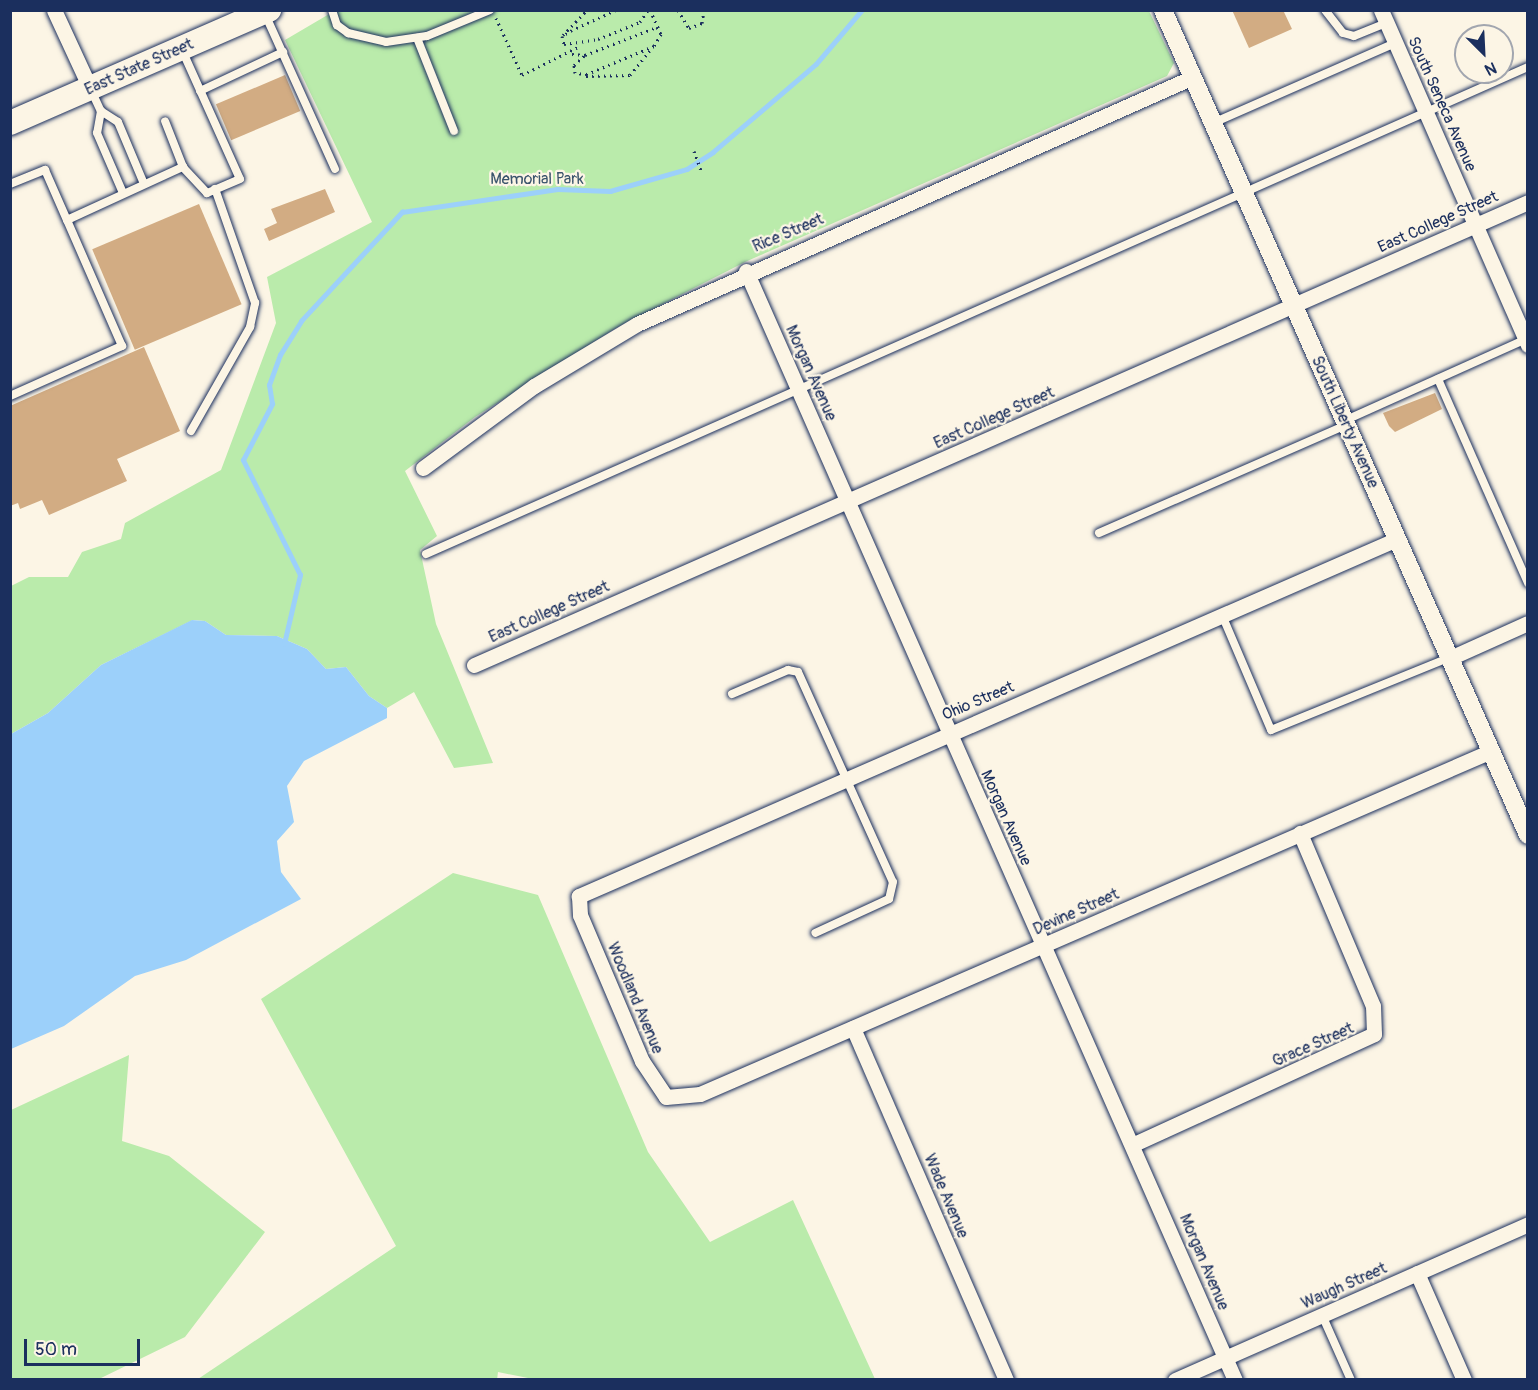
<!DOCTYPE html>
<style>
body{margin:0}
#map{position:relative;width:1538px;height:1390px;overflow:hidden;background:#fcf5e5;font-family:Pangolin,sans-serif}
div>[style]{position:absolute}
.green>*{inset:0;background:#baebab}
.water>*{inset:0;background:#9cd0fa}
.stream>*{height:4.5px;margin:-2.25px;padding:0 2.25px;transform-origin:2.25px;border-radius:2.25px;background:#9cd0fa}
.building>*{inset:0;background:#d2ac83;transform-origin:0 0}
.path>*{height:3px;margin-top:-1.5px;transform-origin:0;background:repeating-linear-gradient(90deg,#1b2f5e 0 1.5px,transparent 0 6px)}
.roads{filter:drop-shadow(0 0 2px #1b2f5e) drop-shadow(0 0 2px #1b2f5e)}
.service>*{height:8px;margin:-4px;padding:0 4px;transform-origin:4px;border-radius:4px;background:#fcf5e5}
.minor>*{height:15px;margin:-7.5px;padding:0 7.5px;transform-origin:7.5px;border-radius:7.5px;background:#fcf5e5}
.tertiary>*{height:18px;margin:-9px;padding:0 9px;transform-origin:9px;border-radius:9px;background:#fcf5e5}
.trunk>*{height:24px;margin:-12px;padding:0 12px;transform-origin:12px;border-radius:12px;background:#fcf5e5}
span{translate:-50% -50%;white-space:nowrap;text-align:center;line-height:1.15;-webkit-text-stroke:4.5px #fcf5e5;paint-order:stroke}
.street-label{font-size:16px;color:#1b2f5e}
.park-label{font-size:16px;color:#3b556d}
.frame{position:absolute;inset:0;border:12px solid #1b2f5e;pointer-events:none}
.north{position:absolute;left:1454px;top:24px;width:60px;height:60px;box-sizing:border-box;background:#fcf5e5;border:2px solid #a2a6af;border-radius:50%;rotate:156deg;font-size:16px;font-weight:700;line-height:24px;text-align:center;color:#1b2f5e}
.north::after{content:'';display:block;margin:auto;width:21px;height:27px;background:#1b2f5e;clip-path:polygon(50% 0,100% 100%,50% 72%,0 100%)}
.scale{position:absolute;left:24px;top:1339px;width:116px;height:27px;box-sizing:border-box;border:3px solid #1b2f5e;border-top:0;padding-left:8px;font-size:18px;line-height:21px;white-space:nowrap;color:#1b2f5e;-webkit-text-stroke:4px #fcf5e5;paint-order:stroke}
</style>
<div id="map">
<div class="green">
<div style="clip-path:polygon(336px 10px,1149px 11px,1174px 63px,1167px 76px,745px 262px,616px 328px,475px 417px,405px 471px,437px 536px,420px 550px,436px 624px,493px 763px,454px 768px,414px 692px,387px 708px,369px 696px,346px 667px,326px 669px,307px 649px,277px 636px,226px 635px,205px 621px,193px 620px,101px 665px,48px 713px,11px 734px,11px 586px,29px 577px,68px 577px,82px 552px,121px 539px,125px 523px,221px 470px,276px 323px,267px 277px,372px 222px,285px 40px)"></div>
<div style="clip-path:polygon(453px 873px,538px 895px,648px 1152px,710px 1242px,793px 1200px,875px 1379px,538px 1380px,498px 1372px,497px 1380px,198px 1379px,396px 1246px,261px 999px)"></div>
<div style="clip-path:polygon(129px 1055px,122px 1141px,169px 1156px,265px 1232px,185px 1337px,99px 1379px,11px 1379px,11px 1110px)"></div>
</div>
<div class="water">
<div style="clip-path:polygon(192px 620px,205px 621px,226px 635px,277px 636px,307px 649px,326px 669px,346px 667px,369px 696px,387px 708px,387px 718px,304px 761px,287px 786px,294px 822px,277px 841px,281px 872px,301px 899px,186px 960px,135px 976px,64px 1026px,11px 1049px,11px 734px,48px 713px,101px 665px)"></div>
</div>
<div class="stream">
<div style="left:284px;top:644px;width:71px;rotate:-76.9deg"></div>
<div style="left:300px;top:575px;width:128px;rotate:-116.4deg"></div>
<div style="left:243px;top:460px;width:63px;rotate:-62.6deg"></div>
<div style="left:272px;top:404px;width:19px;rotate:-99deg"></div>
<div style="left:269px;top:385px;width:32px;rotate:-70deg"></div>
<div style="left:280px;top:355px;width:40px;rotate:-58deg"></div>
<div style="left:301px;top:321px;width:149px;rotate:-47.2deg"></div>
<div style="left:402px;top:212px;width:157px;rotate:-8.4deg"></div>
<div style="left:557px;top:189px;width:53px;rotate:2.2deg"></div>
<div style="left:610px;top:191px;width:80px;rotate:-15.9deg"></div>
<div style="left:687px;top:169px;width:31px;rotate:-33deg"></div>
<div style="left:713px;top:152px;width:135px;rotate:-40.5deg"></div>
<div style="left:816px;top:64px;width:71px;rotate:-49.6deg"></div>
</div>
<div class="building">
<div style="clip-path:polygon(1232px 10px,1283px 10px,1292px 29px,1249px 48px)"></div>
<div style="left:285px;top:75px;width:39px;height:75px;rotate:67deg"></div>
<div style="clip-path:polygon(325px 189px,335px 212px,269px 241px,264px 229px,277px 223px,271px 209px)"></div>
<div style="left:199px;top:204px;width:109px;height:116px;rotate:67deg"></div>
<div style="clip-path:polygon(144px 347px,180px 431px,117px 459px,127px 481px,49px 515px,42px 500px,20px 509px,18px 503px,10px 506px,10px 406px)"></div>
<div style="clip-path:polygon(1435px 393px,1442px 409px,1395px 432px,1389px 426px,1383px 413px)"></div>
</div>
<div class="path">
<div style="left:616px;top:10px;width:48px;rotate:155.6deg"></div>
<div style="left:572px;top:30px;width:12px;rotate:149deg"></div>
<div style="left:562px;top:36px;width:8px;rotate:76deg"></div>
<div style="left:564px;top:44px;width:34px;rotate:-8deg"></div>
<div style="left:598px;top:39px;width:45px;rotate:-22deg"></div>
<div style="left:640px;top:22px;width:14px;rotate:-56deg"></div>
<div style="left:650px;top:10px;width:21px;rotate:65deg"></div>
<div style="left:678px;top:10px;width:21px;rotate:59deg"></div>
<div style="left:689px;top:28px;width:14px;rotate:-21deg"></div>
<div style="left:702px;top:23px;width:13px;rotate:-81deg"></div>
<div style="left:496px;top:18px;width:63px;rotate:65.5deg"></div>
<div style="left:522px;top:75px;width:65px;rotate:-26.6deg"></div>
<div style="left:657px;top:27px;width:8px;rotate:60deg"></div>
<div style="left:661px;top:34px;width:14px;rotate:120deg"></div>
<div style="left:654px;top:46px;width:73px;rotate:157.3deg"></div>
<div style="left:587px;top:74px;width:12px;rotate:-175deg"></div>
<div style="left:575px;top:73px;width:8px;rotate:-97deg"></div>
<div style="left:574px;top:65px;width:15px;rotate:-42deg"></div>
<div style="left:585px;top:55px;width:77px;rotate:-21.3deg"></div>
<div style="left:563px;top:35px;width:35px;rotate:-46deg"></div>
<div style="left:572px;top:54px;width:13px;rotate:4deg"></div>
<div style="left:586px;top:76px;width:44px;rotate:-1.3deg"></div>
<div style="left:630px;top:75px;width:33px;rotate:-51deg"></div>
<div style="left:694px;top:151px;width:20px;rotate:70deg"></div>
</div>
<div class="roads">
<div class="service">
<div style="left:332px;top:10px;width:16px;rotate:72deg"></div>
<div style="left:337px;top:25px;width:14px;rotate:36deg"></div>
<div style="left:348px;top:33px;width:39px;rotate:13deg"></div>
<div style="left:386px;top:42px;width:41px;rotate:-8.3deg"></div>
<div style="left:427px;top:36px;width:68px;rotate:-22.4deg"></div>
<div style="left:1325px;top:10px;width:29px;rotate:52deg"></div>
<div style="left:1343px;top:33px;width:11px;rotate:15deg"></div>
<div style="left:1354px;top:36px;width:35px;rotate:-22deg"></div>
<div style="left:265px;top:14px;width:170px;rotate:65.7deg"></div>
<div style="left:417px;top:38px;width:100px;rotate:68.3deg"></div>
<div style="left:182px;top:50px;width:141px;rotate:65.8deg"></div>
<div style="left:240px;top:179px;width:36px;rotate:157deg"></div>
<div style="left:207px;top:193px;width:35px;rotate:-133deg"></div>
<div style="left:91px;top:90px;width:23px;rotate:65deg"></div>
<div style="left:101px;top:111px;width:20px;rotate:33deg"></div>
<div style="left:118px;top:122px;width:67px;rotate:67.2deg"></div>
<div style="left:200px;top:91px;width:92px;rotate:-25.2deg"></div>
<div style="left:101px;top:111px;width:22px;rotate:100deg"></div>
<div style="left:97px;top:133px;width:65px;rotate:66.6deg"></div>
<div style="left:1213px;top:123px;width:199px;rotate:-23.7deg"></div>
<div style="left:10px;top:184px;width:38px;rotate:-22deg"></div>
<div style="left:45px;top:170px;width:55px;rotate:66.3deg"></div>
<div style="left:67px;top:220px;width:128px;rotate:-24.6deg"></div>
<div style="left:183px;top:167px;width:49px;rotate:-111.4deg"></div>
<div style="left:1438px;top:379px;width:223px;rotate:66.2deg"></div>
<div style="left:10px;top:396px;width:123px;rotate:-24.1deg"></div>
<div style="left:122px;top:346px;width:137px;rotate:-113.6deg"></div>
<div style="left:1346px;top:420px;width:197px;rotate:-24.2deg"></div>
<div style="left:191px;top:431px;width:120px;rotate:-60.4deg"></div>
<div style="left:250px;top:327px;width:25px;rotate:-78deg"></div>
<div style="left:255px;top:303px;width:121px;rotate:-109.3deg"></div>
<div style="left:1099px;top:533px;width:270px;rotate:-23.6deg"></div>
<div style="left:426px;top:554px;width:1205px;rotate:-23.84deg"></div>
<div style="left:1222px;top:615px;width:125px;rotate:66.9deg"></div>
<div style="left:1271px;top:730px;width:191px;rotate:-22.1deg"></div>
<div style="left:732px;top:694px;width:61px;rotate:-23.2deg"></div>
<div style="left:788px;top:670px;width:10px;rotate:11deg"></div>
<div style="left:798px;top:672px;width:230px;rotate:65.7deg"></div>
<div style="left:893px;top:882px;width:17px;rotate:103deg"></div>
<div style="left:889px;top:899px;width:81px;rotate:155.3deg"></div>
<div style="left:1322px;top:1315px;width:71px;rotate:66deg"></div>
</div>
<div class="minor">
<div style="left:54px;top:10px;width:86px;rotate:65.2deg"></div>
<div style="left:1381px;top:10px;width:366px;rotate:66.3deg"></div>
<div style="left:746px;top:271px;width:1212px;rotate:66.21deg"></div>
<div style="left:423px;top:468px;width:138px;rotate:-36.5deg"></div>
<div style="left:534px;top:386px;width:120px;rotate:-31deg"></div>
<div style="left:637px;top:324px;width:608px;rotate:-23.95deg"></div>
<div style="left:1397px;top:539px;width:893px;rotate:156.42deg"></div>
<div style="left:579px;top:896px;width:19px;rotate:87deg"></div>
<div style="left:580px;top:915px;width:159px;rotate:67deg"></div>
<div style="left:642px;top:1061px;width:43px;rotate:56.3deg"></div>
<div style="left:666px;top:1097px;width:34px;rotate:-5deg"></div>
<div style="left:700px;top:1094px;width:862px;rotate:-23.44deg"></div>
<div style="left:1450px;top:658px;width:85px;rotate:-24.2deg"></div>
<div style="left:474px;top:665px;width:1151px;rotate:-23.71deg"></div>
<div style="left:853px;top:1028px;width:384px;rotate:66.5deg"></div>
<div style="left:1134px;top:1144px;width:264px;rotate:-24.6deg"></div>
<div style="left:1374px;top:1034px;width:28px;rotate:-92deg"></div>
<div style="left:1373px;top:1006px;width:188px;rotate:-112.9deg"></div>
<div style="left:1417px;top:1273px;width:117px;rotate:66.3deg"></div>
<div style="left:1175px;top:1380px;width:386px;rotate:-23.8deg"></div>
</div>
<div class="tertiary">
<div style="left:1163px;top:10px;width:902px;rotate:66.13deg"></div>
</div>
<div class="trunk">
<div style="left:10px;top:123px;width:283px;rotate:-23.6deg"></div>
</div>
</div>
<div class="street-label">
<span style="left:139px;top:67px;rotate:-24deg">East State Street</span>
<span style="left:1442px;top:104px;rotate:66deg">South Seneca Avenue</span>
<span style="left:1438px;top:222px;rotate:-24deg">East College Street</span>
<span style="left:788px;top:233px;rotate:-23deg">Rice Street</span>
<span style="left:811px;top:373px;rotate:66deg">Morgan Avenue</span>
<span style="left:994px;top:418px;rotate:-24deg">East College Street</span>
<span style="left:1345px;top:422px;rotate:66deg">South Liberty Avenue</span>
<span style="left:549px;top:612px;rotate:-24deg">East College Street</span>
<span style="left:978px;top:701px;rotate:-23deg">Ohio Street</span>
<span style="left:1006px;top:818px;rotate:66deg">Morgan Avenue</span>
<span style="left:1076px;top:912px;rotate:-24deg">Devine Street</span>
<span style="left:635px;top:998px;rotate:67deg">Woodland Avenue</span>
<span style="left:1313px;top:1045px;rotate:-24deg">Grace Street</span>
<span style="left:946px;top:1196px;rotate:67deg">Wade Avenue</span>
<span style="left:1204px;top:1262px;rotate:67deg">Morgan Avenue</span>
<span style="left:1344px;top:1286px;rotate:-24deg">Waugh Street</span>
</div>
<div class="park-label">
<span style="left:537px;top:179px">Memorial Park</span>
</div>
<div class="frame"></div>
<div class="north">N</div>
<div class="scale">50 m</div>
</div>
